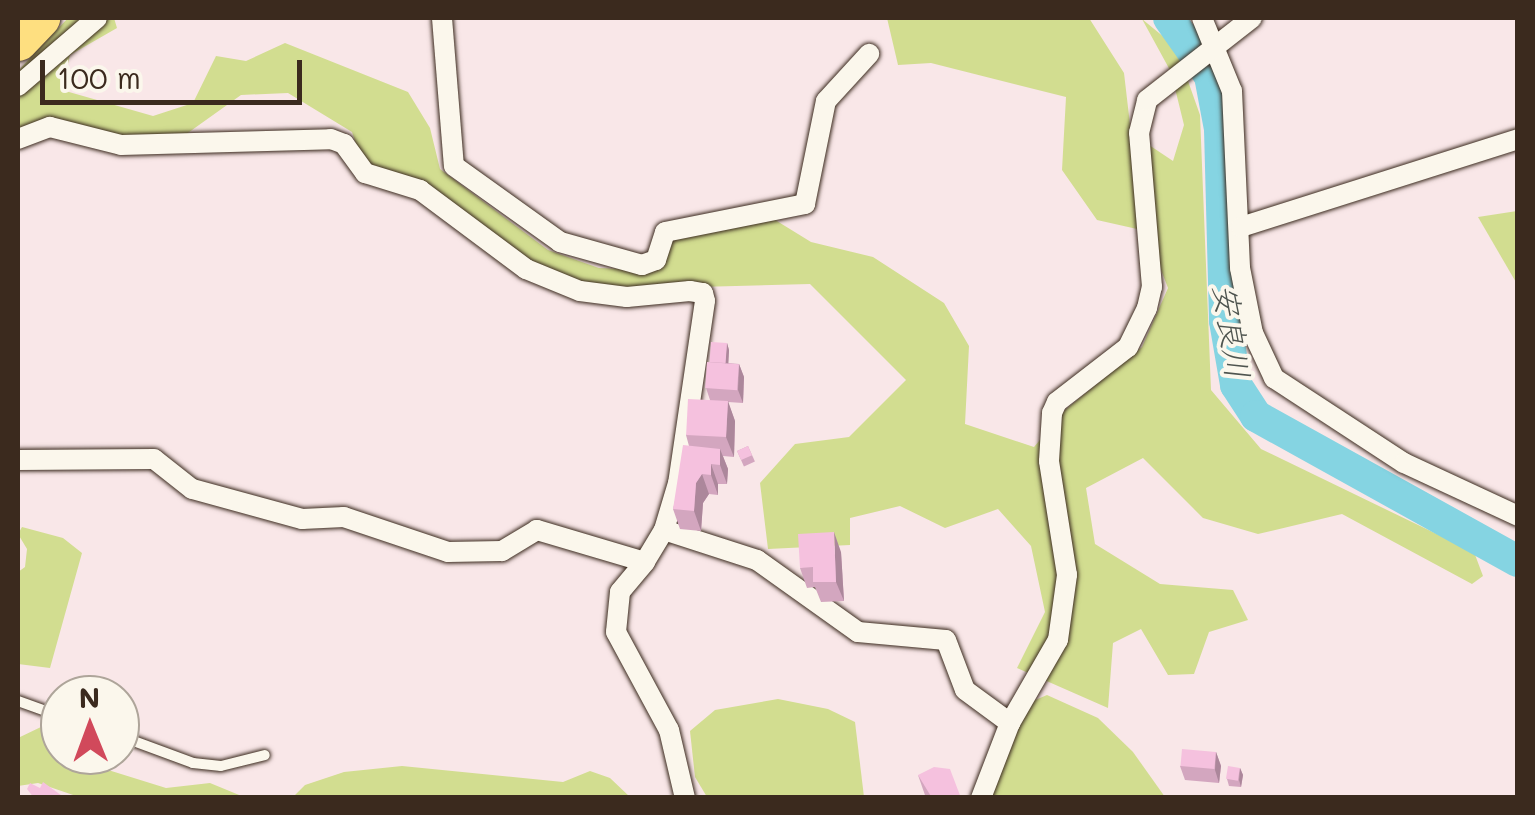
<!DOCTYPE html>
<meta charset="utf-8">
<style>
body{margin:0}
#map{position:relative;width:1535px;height:815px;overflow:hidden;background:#f9e7e8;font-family:Mali,"Klee One",sans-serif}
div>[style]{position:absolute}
.green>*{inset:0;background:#d2dd90}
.river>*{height:32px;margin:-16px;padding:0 16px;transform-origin:16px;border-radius:16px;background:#85d4e2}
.roads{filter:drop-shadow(0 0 2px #3b2a1e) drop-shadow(0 0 2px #3b2a1e)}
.service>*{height:10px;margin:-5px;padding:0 5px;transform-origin:5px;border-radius:5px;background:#fbf7ec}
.minor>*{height:20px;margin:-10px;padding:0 10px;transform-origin:10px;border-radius:10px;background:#fbf7ec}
.motorway>*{height:40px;margin:-20px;padding:0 20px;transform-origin:20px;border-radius:20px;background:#fedf80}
.wall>*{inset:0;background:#d3a6bf;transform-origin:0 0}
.shaded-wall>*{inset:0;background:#ac879b}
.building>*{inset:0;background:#f5c1de;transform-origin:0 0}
span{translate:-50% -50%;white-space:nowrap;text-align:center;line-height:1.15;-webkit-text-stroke:8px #fbf7ec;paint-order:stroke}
.water-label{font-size:32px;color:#4e544f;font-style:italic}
.frame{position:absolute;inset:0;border:20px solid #3b2a1e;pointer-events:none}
.north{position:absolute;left:40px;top:675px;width:100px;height:100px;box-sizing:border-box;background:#fbf7ec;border:2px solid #aea59a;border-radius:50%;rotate:359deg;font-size:28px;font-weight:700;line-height:40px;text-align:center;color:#3b2a1e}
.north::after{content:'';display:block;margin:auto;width:35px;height:45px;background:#d1495b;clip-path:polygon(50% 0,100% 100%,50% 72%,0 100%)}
.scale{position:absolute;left:40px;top:60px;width:262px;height:45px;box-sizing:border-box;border:5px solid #3b2a1e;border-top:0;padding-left:12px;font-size:30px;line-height:35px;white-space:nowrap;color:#3b2a1e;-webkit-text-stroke:8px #fbf7ec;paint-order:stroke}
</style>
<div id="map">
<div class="green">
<div style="clip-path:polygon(68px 18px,114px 18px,117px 28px,70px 55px,62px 90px,153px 116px,193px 103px,216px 56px,246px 61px,285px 43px,408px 92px,430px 128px,440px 169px,548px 250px,599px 268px,650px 270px,670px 238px,772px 218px,811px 242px,873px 257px,944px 303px,969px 346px,965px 424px,1034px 447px,1065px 410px,1142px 347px,1168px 288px,1146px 231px,1097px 220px,1062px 170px,1066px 97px,931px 63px,898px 65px,887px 18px,1089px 18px,1124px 73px,1131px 133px,1173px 161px,1184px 125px,1171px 72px,1142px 19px,1176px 47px,1200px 115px,1211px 390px,1261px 449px,1474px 552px,1483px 576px,1472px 584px,1342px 514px,1258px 534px,1203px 518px,1143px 458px,1086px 488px,1095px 544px,1160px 584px,1233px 590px,1248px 620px,1209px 632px,1194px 674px,1168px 675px,1141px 629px,1113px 643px,1108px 708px,1017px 668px,1045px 612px,1031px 546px,998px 509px,945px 528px,900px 506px,850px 518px,850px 545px,768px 549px,760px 483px,795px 444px,849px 437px,906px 380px,810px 284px,622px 289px,579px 284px,529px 264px,362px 162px,352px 132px,288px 93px,241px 95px,185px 135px,110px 136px,52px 123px,18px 131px,18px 71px)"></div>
<div style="clip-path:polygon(1517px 211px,1518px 211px,1517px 284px,1478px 217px)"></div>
<div style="clip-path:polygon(22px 527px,63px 538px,82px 553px,50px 668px,18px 664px,18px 572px,25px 567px,27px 549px,18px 534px)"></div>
<div style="clip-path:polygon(1047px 695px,1098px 718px,1133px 752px,1165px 797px,991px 798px,1015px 729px,1033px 701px)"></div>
<div style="clip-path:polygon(778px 699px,828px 709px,855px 722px,864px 797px,707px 797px,695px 777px,690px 731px,715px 710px)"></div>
<div style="clip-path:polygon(43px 726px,60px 730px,60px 755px,166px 788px,210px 783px,244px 797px,79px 797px,38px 783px,18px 786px,18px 738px)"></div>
<div style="clip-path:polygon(402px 766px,563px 782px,590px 771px,610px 778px,630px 797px,293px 797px,305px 785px,344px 772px)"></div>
</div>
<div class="river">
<div style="left:1169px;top:18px;width:71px;rotate:54.7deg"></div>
<div style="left:1210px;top:76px;width:54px;rotate:79.3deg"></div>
<div style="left:1220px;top:129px;width:192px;rotate:88.5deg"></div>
<div style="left:1225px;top:321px;width:65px;rotate:80.2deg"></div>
<div style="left:1236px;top:385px;width:37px;rotate:57deg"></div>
<div style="left:1256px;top:416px;width:299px;rotate:29deg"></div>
</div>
<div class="roads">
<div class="service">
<div style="left:18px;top:701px;width:45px;rotate:19.7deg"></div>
<div style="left:120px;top:736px;width:78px;rotate:20.3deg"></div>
<div style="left:193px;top:763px;width:28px;rotate:6deg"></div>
<div style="left:221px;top:766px;width:45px;rotate:-14deg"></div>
</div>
<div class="minor">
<div style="left:442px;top:18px;width:148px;rotate:85.4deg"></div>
<div style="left:454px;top:166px;width:130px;rotate:35.6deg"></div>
<div style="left:560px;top:242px;width:85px;rotate:15.7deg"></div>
<div style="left:642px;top:265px;width:15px;rotate:-20deg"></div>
<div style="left:656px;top:260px;width:29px;rotate:-72deg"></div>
<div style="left:665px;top:232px;width:143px;rotate:-11.3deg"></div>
<div style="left:805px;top:204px;width:105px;rotate:-78.5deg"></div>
<div style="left:826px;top:101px;width:64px;rotate:-47.5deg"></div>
<div style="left:1202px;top:18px;width:79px;rotate:67.7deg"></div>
<div style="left:1232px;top:91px;width:177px;rotate:87.4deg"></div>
<div style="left:1240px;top:268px;width:66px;rotate:78.7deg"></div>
<div style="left:1253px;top:333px;width:50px;rotate:65deg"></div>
<div style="left:1274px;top:378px;width:155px;rotate:33.2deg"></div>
<div style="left:1404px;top:463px;width:126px;rotate:24.9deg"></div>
<div style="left:18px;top:86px;width:104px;rotate:-40.7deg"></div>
<div style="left:18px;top:139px;width:34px;rotate:-21deg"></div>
<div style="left:50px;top:127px;width:73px;rotate:14.2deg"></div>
<div style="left:121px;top:145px;width:210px;rotate:-1.6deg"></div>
<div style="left:331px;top:139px;width:14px;rotate:21deg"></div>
<div style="left:344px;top:144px;width:36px;rotate:54deg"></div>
<div style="left:365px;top:173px;width:58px;rotate:17.2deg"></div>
<div style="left:420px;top:190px;width:132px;rotate:36.7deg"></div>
<div style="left:526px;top:269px;width:58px;rotate:22.2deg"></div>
<div style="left:580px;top:291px;width:47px;rotate:7.3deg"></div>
<div style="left:627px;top:297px;width:63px;rotate:-5.4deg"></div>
<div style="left:690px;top:291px;width:13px;rotate:9deg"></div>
<div style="left:703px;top:293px;width:8px;rotate:76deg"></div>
<div style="left:705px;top:301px;width:184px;rotate:98.4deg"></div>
<div style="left:678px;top:483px;width:49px;rotate:106.6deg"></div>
<div style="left:664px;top:530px;width:37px;rotate:121deg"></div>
<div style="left:645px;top:562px;width:113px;rotate:-163.5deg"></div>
<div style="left:537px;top:530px;width:41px;rotate:149deg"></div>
<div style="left:502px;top:551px;width:54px;rotate:178.9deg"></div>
<div style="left:448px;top:552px;width:110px;rotate:-161.4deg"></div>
<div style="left:344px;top:517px;width:42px;rotate:177.3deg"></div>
<div style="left:302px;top:519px;width:114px;rotate:-164.7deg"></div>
<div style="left:192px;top:489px;width:48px;rotate:-141.7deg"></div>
<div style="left:154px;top:459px;width:136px;rotate:179.6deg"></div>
<div style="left:1241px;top:227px;width:291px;rotate:-17.6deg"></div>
<div style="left:664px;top:530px;width:98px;rotate:17.9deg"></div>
<div style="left:757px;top:560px;width:124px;rotate:35.5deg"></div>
<div style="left:858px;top:632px;width:88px;rotate:5.2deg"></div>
<div style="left:946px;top:640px;width:53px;rotate:69.2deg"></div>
<div style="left:965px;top:690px;width:56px;rotate:36.3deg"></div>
<div style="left:645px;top:562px;width:39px;rotate:130deg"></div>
<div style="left:620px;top:592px;width:40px;rotate:95.7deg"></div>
<div style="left:616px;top:632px;width:111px;rotate:61.6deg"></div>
<div style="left:669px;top:730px;width:70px;rotate:76.8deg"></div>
<div style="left:981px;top:798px;width:80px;rotate:-68.9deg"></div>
<div style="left:1010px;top:723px;width:96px;rotate:-60deg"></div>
<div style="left:1058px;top:640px;width:66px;rotate:-82.1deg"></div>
<div style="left:1067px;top:575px;width:115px;rotate:-99deg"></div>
<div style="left:1049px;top:461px;width:48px;rotate:-86.4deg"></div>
<div style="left:1052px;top:413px;width:12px;rotate:-66deg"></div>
<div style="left:1057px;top:402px;width:90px;rotate:-37.8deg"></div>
<div style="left:1128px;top:347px;width:43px;rotate:-64deg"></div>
<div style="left:1147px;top:308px;width:22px;rotate:-77deg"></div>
<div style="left:1152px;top:287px;width:155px;rotate:-94.8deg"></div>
<div style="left:1139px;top:133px;width:34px;rotate:-76deg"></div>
<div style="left:1147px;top:100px;width:133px;rotate:-38deg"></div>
</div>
<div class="motorway">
<div style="left:18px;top:41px;width:32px;rotate:-46deg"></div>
</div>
</div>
<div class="wall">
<div style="clip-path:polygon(727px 343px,729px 350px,728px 363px,739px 364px,744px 377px,743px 403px,728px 402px,735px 421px,734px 457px,723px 456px,728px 469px,727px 484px,718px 484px,718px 495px,709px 494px,703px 503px,701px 531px,680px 529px,673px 509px,689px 446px,686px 435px,710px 400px,706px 388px,710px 362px)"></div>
<div style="left:748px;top:446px;width:17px;height:12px;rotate:66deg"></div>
<div style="clip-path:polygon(841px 552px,844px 601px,821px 602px,815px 587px,807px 588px,800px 568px)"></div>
<div style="clip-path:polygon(1216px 752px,1221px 766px,1219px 783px,1185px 780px,1180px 766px)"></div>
<div style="clip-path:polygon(1240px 768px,1243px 775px,1241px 787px,1229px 786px,1227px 779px)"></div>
<div style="clip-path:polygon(918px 775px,961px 798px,926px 798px)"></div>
</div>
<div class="shaded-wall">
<div style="clip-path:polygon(727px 343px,729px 350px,728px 372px,725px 365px)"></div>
<div style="clip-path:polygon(739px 364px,744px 377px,743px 403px,738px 390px)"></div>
<div style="clip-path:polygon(728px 401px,735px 421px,734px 457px,726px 437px)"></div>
<div style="clip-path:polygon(720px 449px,728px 469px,727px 484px,720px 465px)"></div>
<div style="clip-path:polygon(711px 464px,718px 484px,718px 495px,711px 475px)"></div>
<div style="clip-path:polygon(702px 474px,709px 494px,703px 503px,701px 531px,694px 511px,696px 483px)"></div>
<div style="clip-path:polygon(834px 532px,841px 552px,844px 601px,836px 582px)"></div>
<div style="clip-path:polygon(1216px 752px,1221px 766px,1219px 783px,1215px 770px)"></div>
<div style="clip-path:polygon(1240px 768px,1243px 775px,1241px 787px,1239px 780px)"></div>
</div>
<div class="building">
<div style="left:711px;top:342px;width:16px;height:20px;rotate:4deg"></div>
<div style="left:707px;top:362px;width:32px;height:26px;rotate:4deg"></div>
<div style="left:688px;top:399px;width:40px;height:36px;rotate:3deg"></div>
<div style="clip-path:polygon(683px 445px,720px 449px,720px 465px,711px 464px,711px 475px,702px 474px,696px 483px,694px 511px,673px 509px)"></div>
<div style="left:748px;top:446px;width:10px;height:12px;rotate:66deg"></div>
<div style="clip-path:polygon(834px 532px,836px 582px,813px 582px,813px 567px,800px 568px,798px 534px)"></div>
<div style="left:1182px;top:749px;width:34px;height:17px;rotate:5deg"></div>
<div style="left:1228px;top:766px;width:12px;height:13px;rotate:9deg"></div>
<div style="clip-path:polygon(934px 767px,950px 769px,961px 798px,932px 798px,918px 775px)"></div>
<div style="clip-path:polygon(43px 782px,65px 798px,34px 798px,27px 789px,30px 783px,40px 788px)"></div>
</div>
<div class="water-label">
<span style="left:1233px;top:331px;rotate:82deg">安良川</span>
</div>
<div class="frame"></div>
<div class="north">N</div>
<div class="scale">100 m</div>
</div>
